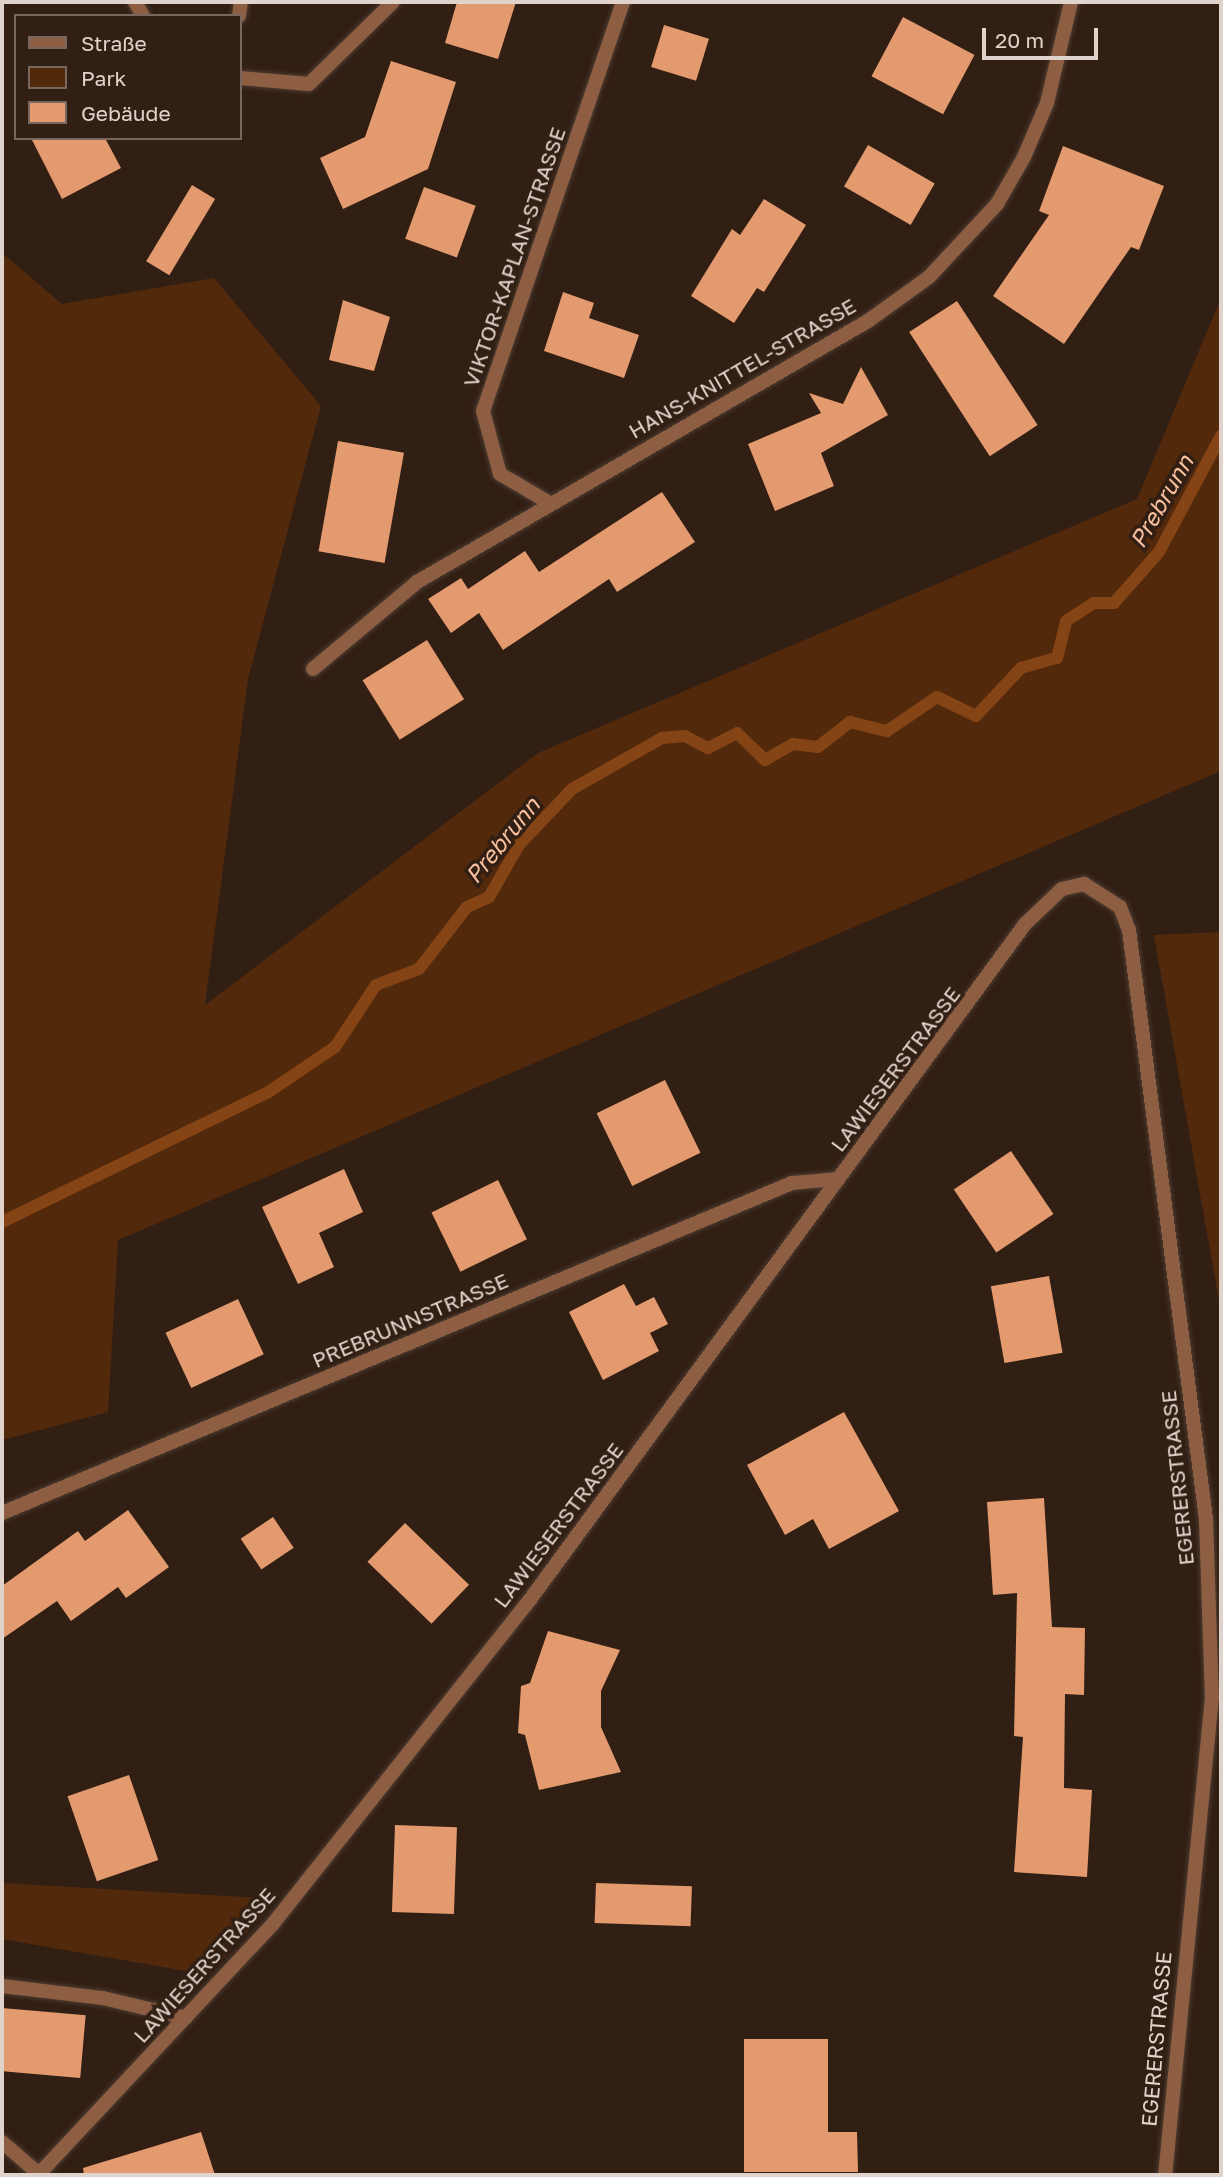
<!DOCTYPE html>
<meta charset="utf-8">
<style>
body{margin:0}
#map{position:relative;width:1223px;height:2177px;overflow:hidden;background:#321f14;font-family:"Golos Text",sans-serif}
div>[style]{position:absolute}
.green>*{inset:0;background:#53290c}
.stream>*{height:12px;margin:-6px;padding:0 6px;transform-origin:6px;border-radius:6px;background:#854415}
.building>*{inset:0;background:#e29a6e;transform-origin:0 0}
.roads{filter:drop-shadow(0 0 2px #4e3c31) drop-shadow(0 0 2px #4e3c31)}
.service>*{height:14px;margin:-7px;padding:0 7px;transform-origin:7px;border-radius:7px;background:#8d5e42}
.minor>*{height:14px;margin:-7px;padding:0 7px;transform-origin:7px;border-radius:7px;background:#8d5e42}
span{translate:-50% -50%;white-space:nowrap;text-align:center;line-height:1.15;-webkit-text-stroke:7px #321f14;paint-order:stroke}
.street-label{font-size:21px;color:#e0d3cc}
.water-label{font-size:23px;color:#fbc19e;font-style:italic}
.frame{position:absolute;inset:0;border:4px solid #e0d3cc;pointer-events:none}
.legend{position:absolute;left:14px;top:14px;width:228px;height:126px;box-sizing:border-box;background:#321f14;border:2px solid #78675e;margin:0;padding:9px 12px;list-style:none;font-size:21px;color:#e0d3cc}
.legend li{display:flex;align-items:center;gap:14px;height:35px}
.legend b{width:35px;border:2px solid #78675e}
.scale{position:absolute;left:982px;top:28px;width:116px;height:32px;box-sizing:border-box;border:4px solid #e0d3cc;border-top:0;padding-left:9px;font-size:21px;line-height:24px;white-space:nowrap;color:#e0d3cc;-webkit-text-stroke:5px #321f14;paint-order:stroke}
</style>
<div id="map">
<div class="green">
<div style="clip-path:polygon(2px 253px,62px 304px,214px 278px,321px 406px,248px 679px,205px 1005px,538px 753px,1137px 499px,1221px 298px,1221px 771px,118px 1240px,108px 1412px,2px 1440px)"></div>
<div style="clip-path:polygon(1221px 932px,1221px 1312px,1154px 935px)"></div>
<div style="clip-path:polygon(2px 1883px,277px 1899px,209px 1975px,2px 1939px)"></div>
</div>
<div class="stream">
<div style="left:2px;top:1222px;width:295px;rotate:-26deg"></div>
<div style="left:267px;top:1093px;width:82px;rotate:-34.1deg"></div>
<div style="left:335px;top:1047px;width:74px;rotate:-56.5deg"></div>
<div style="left:376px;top:985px;width:46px;rotate:-20.4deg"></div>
<div style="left:419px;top:969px;width:78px;rotate:-52.3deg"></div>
<div style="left:467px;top:907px;width:24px;rotate:-24deg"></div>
<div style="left:489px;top:897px;width:60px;rotate:-60deg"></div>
<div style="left:519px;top:845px;width:77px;rotate:-46.6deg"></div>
<div style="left:572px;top:789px;width:103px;rotate:-29.5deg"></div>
<div style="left:662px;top:738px;width:23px;rotate:-5deg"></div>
<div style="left:685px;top:736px;width:26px;rotate:28deg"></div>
<div style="left:708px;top:748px;width:33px;rotate:-27deg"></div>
<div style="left:737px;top:733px;width:39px;rotate:44deg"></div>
<div style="left:765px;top:760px;width:32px;rotate:-30deg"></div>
<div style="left:793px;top:744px;width:25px;rotate:7deg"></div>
<div style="left:818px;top:747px;width:41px;rotate:-38deg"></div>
<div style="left:850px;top:722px;width:38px;rotate:14deg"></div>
<div style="left:887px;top:731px;width:60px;rotate:-34.2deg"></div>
<div style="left:937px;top:697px;width:43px;rotate:26deg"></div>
<div style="left:976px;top:716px;width:66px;rotate:-46.8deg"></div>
<div style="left:1021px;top:668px;width:37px;rotate:-16deg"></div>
<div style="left:1057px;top:658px;width:38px;rotate:-76deg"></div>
<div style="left:1066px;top:621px;width:33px;rotate:-33deg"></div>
<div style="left:1094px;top:603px;width:20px"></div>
<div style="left:1114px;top:603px;width:68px;rotate:-48.6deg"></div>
<div style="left:1159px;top:552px;width:132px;rotate:-61.9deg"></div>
</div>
<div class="building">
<div style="clip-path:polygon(457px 2px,516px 2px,498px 59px,445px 43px)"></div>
<div style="left:903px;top:17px;width:81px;height:67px;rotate:28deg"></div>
<div style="left:664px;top:25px;width:47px;height:44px;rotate:17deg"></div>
<div style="clip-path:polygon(391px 61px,456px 82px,428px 169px,343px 209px,320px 158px,365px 137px)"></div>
<div style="clip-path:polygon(31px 138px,105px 138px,121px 168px,62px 199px)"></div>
<div style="left:868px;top:145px;width:77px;height:48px;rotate:30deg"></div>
<div style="clip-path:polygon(1063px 146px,1164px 186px,1139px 250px,1131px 247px,1064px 344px,993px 296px,1049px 215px,1039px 211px)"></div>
<div style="left:192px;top:185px;width:27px;height:89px;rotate:31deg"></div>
<div style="left:424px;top:187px;width:55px;height:55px;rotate:20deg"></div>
<div style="clip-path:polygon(764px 199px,806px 225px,764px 292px,757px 288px,734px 323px,691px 296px,732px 229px,740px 235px)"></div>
<div style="clip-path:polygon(563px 292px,594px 303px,589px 318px,639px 335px,624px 378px,544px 351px)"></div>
<div style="clip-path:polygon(343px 300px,390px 317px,374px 371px,329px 360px)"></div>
<div style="left:957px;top:301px;width:148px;height:57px;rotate:57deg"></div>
<div style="clip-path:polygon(861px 367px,888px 415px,821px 453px,834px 486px,775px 511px,748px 444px,821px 413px,809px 393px,843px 404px)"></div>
<div style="left:338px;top:441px;width:67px;height:112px;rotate:10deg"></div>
<div style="clip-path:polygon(662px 492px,695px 542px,617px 592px,609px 579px,503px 650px,479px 613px,451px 633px,428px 599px,461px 578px,468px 589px,525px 551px,539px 572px)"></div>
<div style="left:427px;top:640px;width:70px;height:76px;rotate:58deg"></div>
<div style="left:665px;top:1080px;width:81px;height:76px;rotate:64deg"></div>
<div style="left:1011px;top:1151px;width:76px;height:69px;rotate:56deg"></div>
<div style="clip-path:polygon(344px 1169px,363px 1212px,319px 1233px,334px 1267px,298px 1284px,262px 1207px)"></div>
<div style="left:498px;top:1180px;width:66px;height:74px;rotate:64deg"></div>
<div style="left:1049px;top:1276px;width:78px;height:59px;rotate:80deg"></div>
<div style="clip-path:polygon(624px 1284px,636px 1306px,654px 1297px,668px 1324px,650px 1333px,659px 1351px,603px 1380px,569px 1312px)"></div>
<div style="left:238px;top:1299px;width:61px;height:80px;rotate:65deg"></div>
<div style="clip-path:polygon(844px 1412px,899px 1511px,829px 1549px,813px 1519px,785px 1535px,747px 1465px)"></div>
<div style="clip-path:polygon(1044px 1498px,1052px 1627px,1085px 1628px,1084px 1695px,1065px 1694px,1064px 1788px,1092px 1790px,1087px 1877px,1014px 1872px,1023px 1737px,1014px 1736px,1017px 1593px,993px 1595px,987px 1502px)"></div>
<div style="clip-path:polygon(128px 1510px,169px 1567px,126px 1598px,118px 1587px,71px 1621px,57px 1601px,2px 1639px,2px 1586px,78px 1531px,85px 1541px)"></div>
<div style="left:273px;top:1517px;width:37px;height:39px;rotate:56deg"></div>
<div style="left:405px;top:1523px;width:89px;height:54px;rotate:44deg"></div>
<div style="clip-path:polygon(548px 1631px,620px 1650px,601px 1691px,601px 1727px,621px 1772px,539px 1790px,525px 1735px,518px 1733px,521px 1686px,530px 1683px)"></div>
<div style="left:129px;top:1775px;width:90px;height:65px;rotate:71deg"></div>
<div style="left:395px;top:1825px;width:62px;height:87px;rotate:2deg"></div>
<div style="left:596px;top:1883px;width:96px;height:40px;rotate:2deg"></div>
<div style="left:2px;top:2008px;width:84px;height:63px;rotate:5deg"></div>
<div style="clip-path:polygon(744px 2039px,828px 2039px,828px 2132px,857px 2132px,858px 2172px,744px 2172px)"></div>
<div style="clip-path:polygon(201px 2132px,215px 2175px,84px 2175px,83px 2168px)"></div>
</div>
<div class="roads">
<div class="service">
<div style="left:2px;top:1986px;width:102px;rotate:6.8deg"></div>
<div style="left:103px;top:1998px;width:85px;rotate:13.5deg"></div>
<div style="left:2px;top:2142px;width:49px;rotate:40.9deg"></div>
</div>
<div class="minor">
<div style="left:135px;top:2px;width:16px;rotate:60deg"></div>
<div style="left:239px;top:16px;width:14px;rotate:-82deg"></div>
<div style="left:240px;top:78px;width:69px;rotate:5deg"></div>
<div style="left:309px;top:84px;width:117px;rotate:-44.3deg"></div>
<div style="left:548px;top:502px;width:56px;rotate:-149.7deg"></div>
<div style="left:500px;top:474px;width:65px;rotate:-105.1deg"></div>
<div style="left:483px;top:411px;width:432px;rotate:-71.1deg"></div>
<div style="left:313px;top:669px;width:136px;rotate:-39.9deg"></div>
<div style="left:417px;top:582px;width:521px;rotate:-30.06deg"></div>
<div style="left:868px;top:321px;width:75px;rotate:-35.8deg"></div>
<div style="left:929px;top:277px;width:100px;rotate:-47deg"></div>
<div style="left:997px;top:204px;width:54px;rotate:-60.1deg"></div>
<div style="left:1024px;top:157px;width:59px;rotate:-66.9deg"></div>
<div style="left:1047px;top:103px;width:104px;rotate:-76.6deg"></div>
<div style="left:2px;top:1513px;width:856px;rotate:-22.67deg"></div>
<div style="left:792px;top:1183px;width:46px;rotate:-5deg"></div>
<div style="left:38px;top:2175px;width:342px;rotate:-46.9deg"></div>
<div style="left:272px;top:1925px;width:414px;rotate:-51.6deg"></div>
<div style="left:529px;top:1601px;width:839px;rotate:-53.77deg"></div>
<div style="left:1025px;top:924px;width:51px;rotate:-43.4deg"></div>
<div style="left:1062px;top:889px;width:23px;rotate:-13deg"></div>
<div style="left:1084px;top:884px;width:43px;rotate:32.6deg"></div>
<div style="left:1120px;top:907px;width:25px;rotate:69deg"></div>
<div style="left:1129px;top:930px;width:594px;rotate:82.55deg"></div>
<div style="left:1206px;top:1519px;width:178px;rotate:88.1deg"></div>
<div style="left:1212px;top:1697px;width:480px;rotate:95.6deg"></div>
</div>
</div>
<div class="street-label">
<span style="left:514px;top:257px;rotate:-71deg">VIKTOR-KAPLAN-STRASSE</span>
<span style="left:742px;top:368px;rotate:-30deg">HANS-KNITTEL-STRASSE</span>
<span style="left:895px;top:1069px;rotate:-53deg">LAWIESERSTRASSE</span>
<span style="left:410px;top:1320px;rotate:-23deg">PREBRUNNSTRASSE</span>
<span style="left:1177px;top:1478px;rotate:-96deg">EGERERSTRASSE</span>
<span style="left:558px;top:1525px;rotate:-53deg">LAWIESERSTRASSE</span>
<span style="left:204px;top:1965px;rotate:-48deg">LAWIESERSTRASSE</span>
<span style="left:1156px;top:2039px;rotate:-85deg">EGERERSTRASSE</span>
</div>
<div class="water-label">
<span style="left:1161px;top:501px;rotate:-60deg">Prebrunn</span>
<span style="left:502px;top:840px;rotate:-51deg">Prebrunn</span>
</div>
<div class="frame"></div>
<ul class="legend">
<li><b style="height:9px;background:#8d5e42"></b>Straße</li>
<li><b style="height:19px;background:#53290c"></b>Park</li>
<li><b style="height:19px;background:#e29a6e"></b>Gebäude</li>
</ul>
<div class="scale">20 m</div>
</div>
